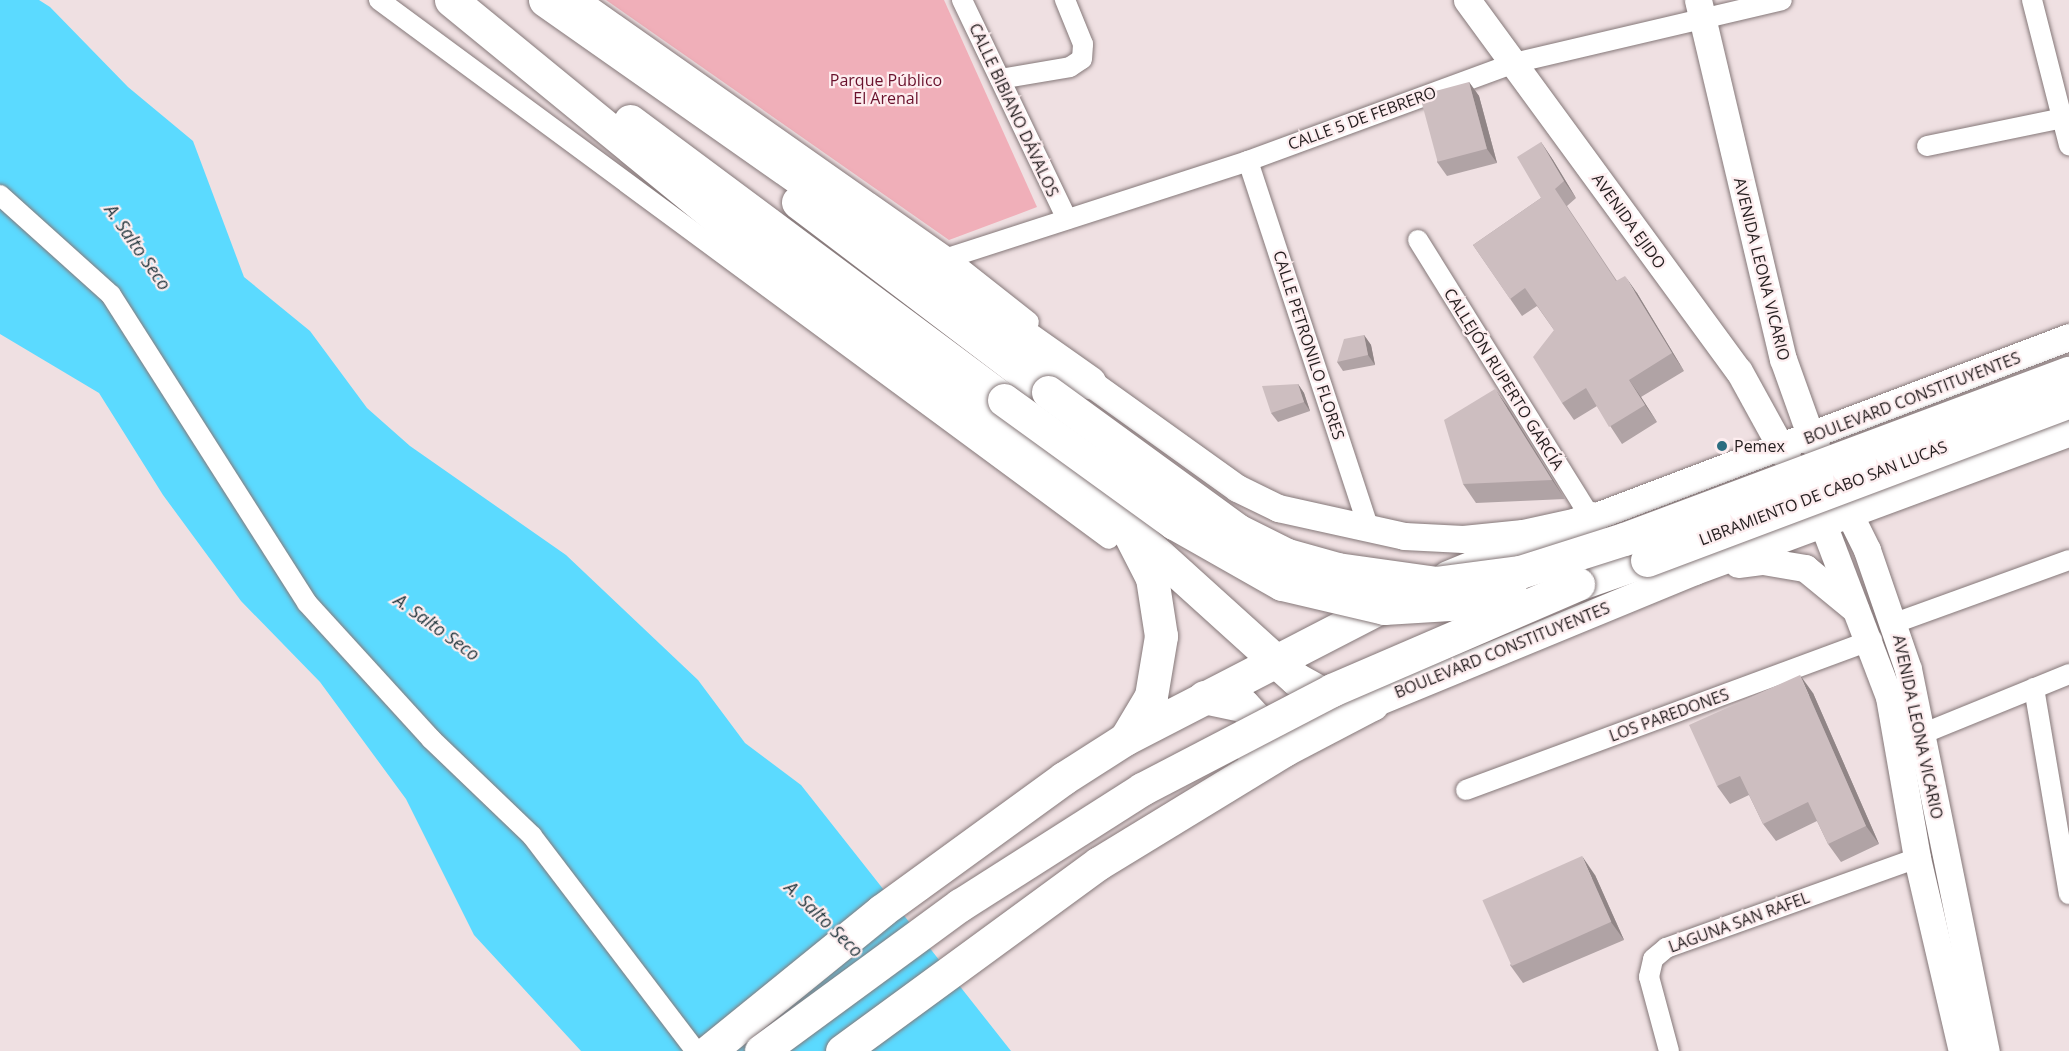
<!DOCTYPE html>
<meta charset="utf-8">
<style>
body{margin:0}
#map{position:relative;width:2069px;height:1051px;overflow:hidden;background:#efe0e2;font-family:"Open Sans",sans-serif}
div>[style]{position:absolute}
.green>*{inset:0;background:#f0afb9}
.water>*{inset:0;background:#5bdaff}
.roads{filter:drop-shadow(0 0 2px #857879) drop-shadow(0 0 2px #857879)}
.street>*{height:20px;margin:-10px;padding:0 10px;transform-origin:10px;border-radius:10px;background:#fff}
.secondary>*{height:27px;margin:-13.5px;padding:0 13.5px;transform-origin:13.5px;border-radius:13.5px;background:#fff}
.highway>*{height:33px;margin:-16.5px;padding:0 16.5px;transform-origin:16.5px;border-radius:16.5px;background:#fff}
.bridges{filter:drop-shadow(0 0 2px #857879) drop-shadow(0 0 2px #857879)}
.highway-bridge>*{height:33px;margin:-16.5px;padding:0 16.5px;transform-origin:16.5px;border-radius:16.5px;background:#fff}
.wall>*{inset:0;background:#b0a3a5}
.shaded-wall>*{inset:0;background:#908586}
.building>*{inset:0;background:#cdbec0;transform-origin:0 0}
.dots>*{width:16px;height:16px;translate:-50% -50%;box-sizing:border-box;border:3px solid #fdedef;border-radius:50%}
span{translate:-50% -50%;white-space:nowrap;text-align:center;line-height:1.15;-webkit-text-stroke:4.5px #fdedef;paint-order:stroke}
.park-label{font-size:16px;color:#69112c}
.street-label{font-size:16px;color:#231d1e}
.poi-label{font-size:16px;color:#231d1e}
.left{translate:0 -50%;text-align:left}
.water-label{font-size:18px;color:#1f343b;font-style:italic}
</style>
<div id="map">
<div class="green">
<div style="clip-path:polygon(606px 0,944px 0,1037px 207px,949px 240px)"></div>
</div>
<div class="water">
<div style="clip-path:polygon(0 0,39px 0,50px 7px,128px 87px,193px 141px,244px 277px,310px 331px,367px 408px,410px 446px,566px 555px,698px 680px,745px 743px,801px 785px,1011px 1051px,581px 1051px,474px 935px,406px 799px,320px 682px,241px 601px,163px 495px,99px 393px,0 334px)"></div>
</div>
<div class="roads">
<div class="street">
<div style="left:379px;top:0;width:907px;rotate:36.44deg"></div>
<div style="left:581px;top:0;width:449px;rotate:35.1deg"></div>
<div style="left:948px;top:258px;width:103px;rotate:38.3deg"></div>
<div style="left:962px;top:0;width:243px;rotate:64.4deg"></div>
<div style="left:2032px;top:0;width:150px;rotate:75.7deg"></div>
<div style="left:1000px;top:79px;width:71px;rotate:-9.7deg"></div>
<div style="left:1070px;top:67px;width:14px;rotate:-34deg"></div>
<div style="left:1082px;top:59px;width:15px;rotate:-86deg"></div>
<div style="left:1083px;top:44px;width:48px;rotate:-112.2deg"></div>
<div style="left:1927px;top:146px;width:139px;rotate:-11.6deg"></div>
<div style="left:1248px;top:161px;width:388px;rotate:71.8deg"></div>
<div style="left:0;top:195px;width:149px;rotate:42deg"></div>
<div style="left:111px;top:295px;width:365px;rotate:57.5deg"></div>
<div style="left:307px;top:603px;width:184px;rotate:47.6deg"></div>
<div style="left:431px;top:739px;width:140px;rotate:43.8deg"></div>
<div style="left:532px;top:836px;width:270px;rotate:52.7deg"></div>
<div style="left:1418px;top:240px;width:327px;rotate:58.1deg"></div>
<div style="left:948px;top:258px;width:315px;rotate:-17.9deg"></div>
<div style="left:1248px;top:161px;width:283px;rotate:-20.2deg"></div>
<div style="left:1514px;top:63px;width:275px;rotate:-13.2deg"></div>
<div style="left:1895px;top:623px;width:185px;rotate:-19.9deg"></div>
<div style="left:2034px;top:688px;width:209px;rotate:80.4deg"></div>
<div style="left:1922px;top:734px;width:159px;rotate:-22.2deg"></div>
<div style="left:1466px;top:790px;width:433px;rotate:-20.3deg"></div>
<div style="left:1669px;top:1051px;width:77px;rotate:-105.1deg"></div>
<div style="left:1649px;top:977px;width:18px;rotate:-77deg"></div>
<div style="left:1653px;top:959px;width:17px;rotate:-40deg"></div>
<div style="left:1666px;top:948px;width:267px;rotate:-19.7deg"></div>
</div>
<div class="secondary">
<div style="left:1467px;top:0;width:460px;rotate:53.8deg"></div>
<div style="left:1739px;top:371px;width:175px;rotate:61.2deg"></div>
<div style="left:1823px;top:524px;width:185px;rotate:69.1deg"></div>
<div style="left:1889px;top:697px;width:163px;rotate:80.1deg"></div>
<div style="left:1917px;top:858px;width:198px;rotate:76.9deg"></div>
<div style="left:1698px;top:0;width:369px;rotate:76.7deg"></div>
<div style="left:1783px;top:359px;width:83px;rotate:70.3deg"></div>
<div style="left:1811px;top:437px;width:126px;rotate:63.6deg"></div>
<div style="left:1867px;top:550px;width:126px;rotate:71deg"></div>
<div style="left:1908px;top:669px;width:390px;rotate:78.5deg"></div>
<div style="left:1089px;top:382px;width:182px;rotate:35.6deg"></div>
<div style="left:1237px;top:488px;width:46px;rotate:26deg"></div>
<div style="left:1278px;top:508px;width:129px;rotate:12.5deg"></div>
<div style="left:1404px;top:536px;width:59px;rotate:2.9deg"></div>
<div style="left:1463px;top:539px;width:60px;rotate:-5.7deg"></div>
<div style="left:1523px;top:533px;width:70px;rotate:-12.4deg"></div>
<div style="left:1591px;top:518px;width:511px;rotate:-20.74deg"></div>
<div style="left:1738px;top:564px;width:25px;rotate:-7deg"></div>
<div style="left:1763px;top:561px;width:43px;rotate:9.5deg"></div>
<div style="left:1805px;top:568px;width:65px;rotate:39.4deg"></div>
<div style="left:1372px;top:704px;width:349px;rotate:-22.4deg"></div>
<div style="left:1695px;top:571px;width:399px;rotate:-20.3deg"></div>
</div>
<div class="highway">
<div style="left:451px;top:0;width:436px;rotate:39.3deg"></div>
<div style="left:788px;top:276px;width:412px;rotate:36.3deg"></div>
<div style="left:1120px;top:520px;width:237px;rotate:42.1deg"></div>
<div style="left:1296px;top:679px;width:46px;rotate:28.8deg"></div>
<div style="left:1336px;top:701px;width:36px;rotate:5deg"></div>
<div style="left:545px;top:0;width:665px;rotate:35.08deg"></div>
<div style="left:630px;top:121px;width:467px;rotate:36.7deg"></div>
<div style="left:798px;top:202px;width:314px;rotate:37.2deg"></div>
<div style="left:1448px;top:577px;width:155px;rotate:-22.4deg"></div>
<div style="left:1578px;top:584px;width:73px;rotate:-19.2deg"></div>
<div style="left:1204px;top:697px;width:40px;rotate:12deg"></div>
<div style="left:1243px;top:705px;width:16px;rotate:47deg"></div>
<div style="left:1254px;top:717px;width:23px;rotate:77deg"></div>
<div style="left:1259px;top:739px;width:18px;rotate:106deg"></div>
<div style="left:1126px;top:738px;width:49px;rotate:-59.2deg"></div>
<div style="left:1151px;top:696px;width:61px;rotate:-80.5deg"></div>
<div style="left:1161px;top:636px;width:59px;rotate:-98.8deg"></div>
<div style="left:1152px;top:578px;width:46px;rotate:-117.1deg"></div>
<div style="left:709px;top:1051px;width:222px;rotate:-39.1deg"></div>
<div style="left:881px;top:911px;width:226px;rotate:-36deg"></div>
<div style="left:1064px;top:778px;width:72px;rotate:-32.6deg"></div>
<div style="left:1125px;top:739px;width:307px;rotate:-27.3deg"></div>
<div style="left:842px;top:1051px;width:318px;rotate:-36.2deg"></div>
<div style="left:1099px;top:863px;width:217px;rotate:-31.4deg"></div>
<div style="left:1284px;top:750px;width:99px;rotate:-27.6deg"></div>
</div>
</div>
<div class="bridges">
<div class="highway-bridge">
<div style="left:1048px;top:392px;width:234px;rotate:36.1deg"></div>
<div style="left:1237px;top:530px;width:56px;rotate:26.6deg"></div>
<div style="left:1287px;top:555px;width:52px;rotate:15.6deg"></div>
<div style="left:1337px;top:569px;width:99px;rotate:8.1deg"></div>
<div style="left:1435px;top:583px;width:86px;rotate:-7.4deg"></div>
<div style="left:1520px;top:572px;width:109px;rotate:-17.6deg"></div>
<div style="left:1624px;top:539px;width:475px;rotate:-20.5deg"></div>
<div style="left:1004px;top:400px;width:210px;rotate:35.9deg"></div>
<div style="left:1174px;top:523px;width:124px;rotate:29.5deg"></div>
<div style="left:1282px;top:584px;width:105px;rotate:13.2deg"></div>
<div style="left:1384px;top:608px;width:131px;rotate:-3.5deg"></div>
<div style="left:1647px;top:560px;width:451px;rotate:-20.6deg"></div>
<div style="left:761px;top:1051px;width:247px;rotate:-36.3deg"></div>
<div style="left:960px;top:905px;width:216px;rotate:-32.5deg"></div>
<div style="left:1142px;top:789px;width:214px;rotate:-27.5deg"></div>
<div style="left:1332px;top:690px;width:268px;rotate:-23.3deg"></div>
</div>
</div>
<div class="wall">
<div style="clip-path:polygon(1469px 82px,1479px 96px,1497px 163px,1447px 176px,1437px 162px)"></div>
<div style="clip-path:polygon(1541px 142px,1553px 160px,1576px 198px,1567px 206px,1617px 281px,1637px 293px,1684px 371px,1641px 397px,1657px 422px,1622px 444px,1597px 406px,1574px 420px,1562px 403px,1554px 330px,1537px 306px,1522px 316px,1473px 245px,1541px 198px)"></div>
<div style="clip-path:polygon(1364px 335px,1371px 345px,1375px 365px,1343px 371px,1337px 362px)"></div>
<div style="clip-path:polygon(1298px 384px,1304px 393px,1310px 411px,1278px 422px,1271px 413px)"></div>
<div style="clip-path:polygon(1508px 407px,1565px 499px,1476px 503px,1463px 484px)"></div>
<div style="clip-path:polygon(1813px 693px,1879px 844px,1841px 862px,1828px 844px,1817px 821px,1776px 841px,1763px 824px,1749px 795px,1730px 804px,1717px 786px)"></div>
<div style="clip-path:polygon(1595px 875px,1624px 940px,1523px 983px,1510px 965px)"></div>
</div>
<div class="shaded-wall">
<div style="clip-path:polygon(1469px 82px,1479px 96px,1497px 163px,1487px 149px)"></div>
<div style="clip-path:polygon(1541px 142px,1553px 160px,1576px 198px,1564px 181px)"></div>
<div style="clip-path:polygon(1625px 276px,1637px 293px,1684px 371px,1672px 353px)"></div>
<div style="clip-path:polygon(1364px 335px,1371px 345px,1375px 365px,1368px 355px)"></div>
<div style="clip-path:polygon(1629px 380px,1641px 397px,1657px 422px,1645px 405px)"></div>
<div style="clip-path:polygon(1298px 384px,1304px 393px,1310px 411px,1304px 402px)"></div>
<div style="clip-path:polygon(1495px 389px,1508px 407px,1565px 499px,1552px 480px)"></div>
<div style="clip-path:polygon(1800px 675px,1813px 693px,1879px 844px,1866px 826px)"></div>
<div style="clip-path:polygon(1582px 856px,1595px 875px,1624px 940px,1611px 922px)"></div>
</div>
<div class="building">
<div style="left:1469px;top:82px;width:69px;height:51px;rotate:75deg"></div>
<div style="clip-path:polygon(1541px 142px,1564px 181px,1555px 189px,1616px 281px,1625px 276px,1672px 353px,1629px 380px,1645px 405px,1609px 427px,1586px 388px,1562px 403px,1533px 357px,1554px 330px,1525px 288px,1510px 299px,1473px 245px,1541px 198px,1517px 157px)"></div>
<div style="clip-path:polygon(1364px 335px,1368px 355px,1337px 362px,1344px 339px)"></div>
<div style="clip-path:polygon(1298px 384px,1304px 402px,1271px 413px,1262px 386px)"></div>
<div style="clip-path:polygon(1495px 389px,1552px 480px,1463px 484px,1444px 420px)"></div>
<div style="clip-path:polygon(1800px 675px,1866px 826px,1828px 844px,1808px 802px,1763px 824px,1740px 776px,1717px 786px,1689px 725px)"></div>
<div style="left:1582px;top:856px;width:72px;height:109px;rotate:66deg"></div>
</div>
<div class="dots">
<div style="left:1722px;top:446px;background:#2c6d80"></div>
</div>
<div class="park-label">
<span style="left:886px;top:89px">Parque Público<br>El Arenal</span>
</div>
<div class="street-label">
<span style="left:1014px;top:110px;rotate:65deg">CALLE BIBIANO DÁVALOS</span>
<span style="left:1362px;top:118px;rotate:-20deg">CALLE 5 DE FEBRERO</span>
<span style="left:1629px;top:221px;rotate:54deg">AVENIDA EJIDO</span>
<span style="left:1762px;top:269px;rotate:76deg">AVENIDA LEONA VICARIO</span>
<span style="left:1309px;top:345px;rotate:72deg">CALLE PETRONILO FLORES</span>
<span style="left:1504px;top:379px;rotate:58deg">CALLEJÓN RUPERTO GARCÍA</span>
<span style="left:1912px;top:398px;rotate:-21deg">BOULEVARD CONSTITUYENTES</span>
<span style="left:1823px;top:493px;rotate:-21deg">LIBRAMIENTO DE CABO SAN LUCAS</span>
<span style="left:1502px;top:650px;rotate:-22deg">BOULEVARD CONSTITUYENTES</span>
<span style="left:1669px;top:715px;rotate:-20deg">LOS PAREDONES</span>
<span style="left:1918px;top:727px;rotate:78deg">AVENIDA LEONA VICARIO</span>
<span style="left:1739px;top:922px;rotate:-20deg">LAGUNA SAN RAFEL</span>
</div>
<div class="poi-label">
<span class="left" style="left:1734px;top:446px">Pemex</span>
</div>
<div class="water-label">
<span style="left:138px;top:247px;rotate:55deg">A. Salto Seco</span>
<span style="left:437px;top:627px;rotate:36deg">A. Salto Seco</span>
<span style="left:824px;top:919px;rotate:44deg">A. Salto Seco</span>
</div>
</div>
